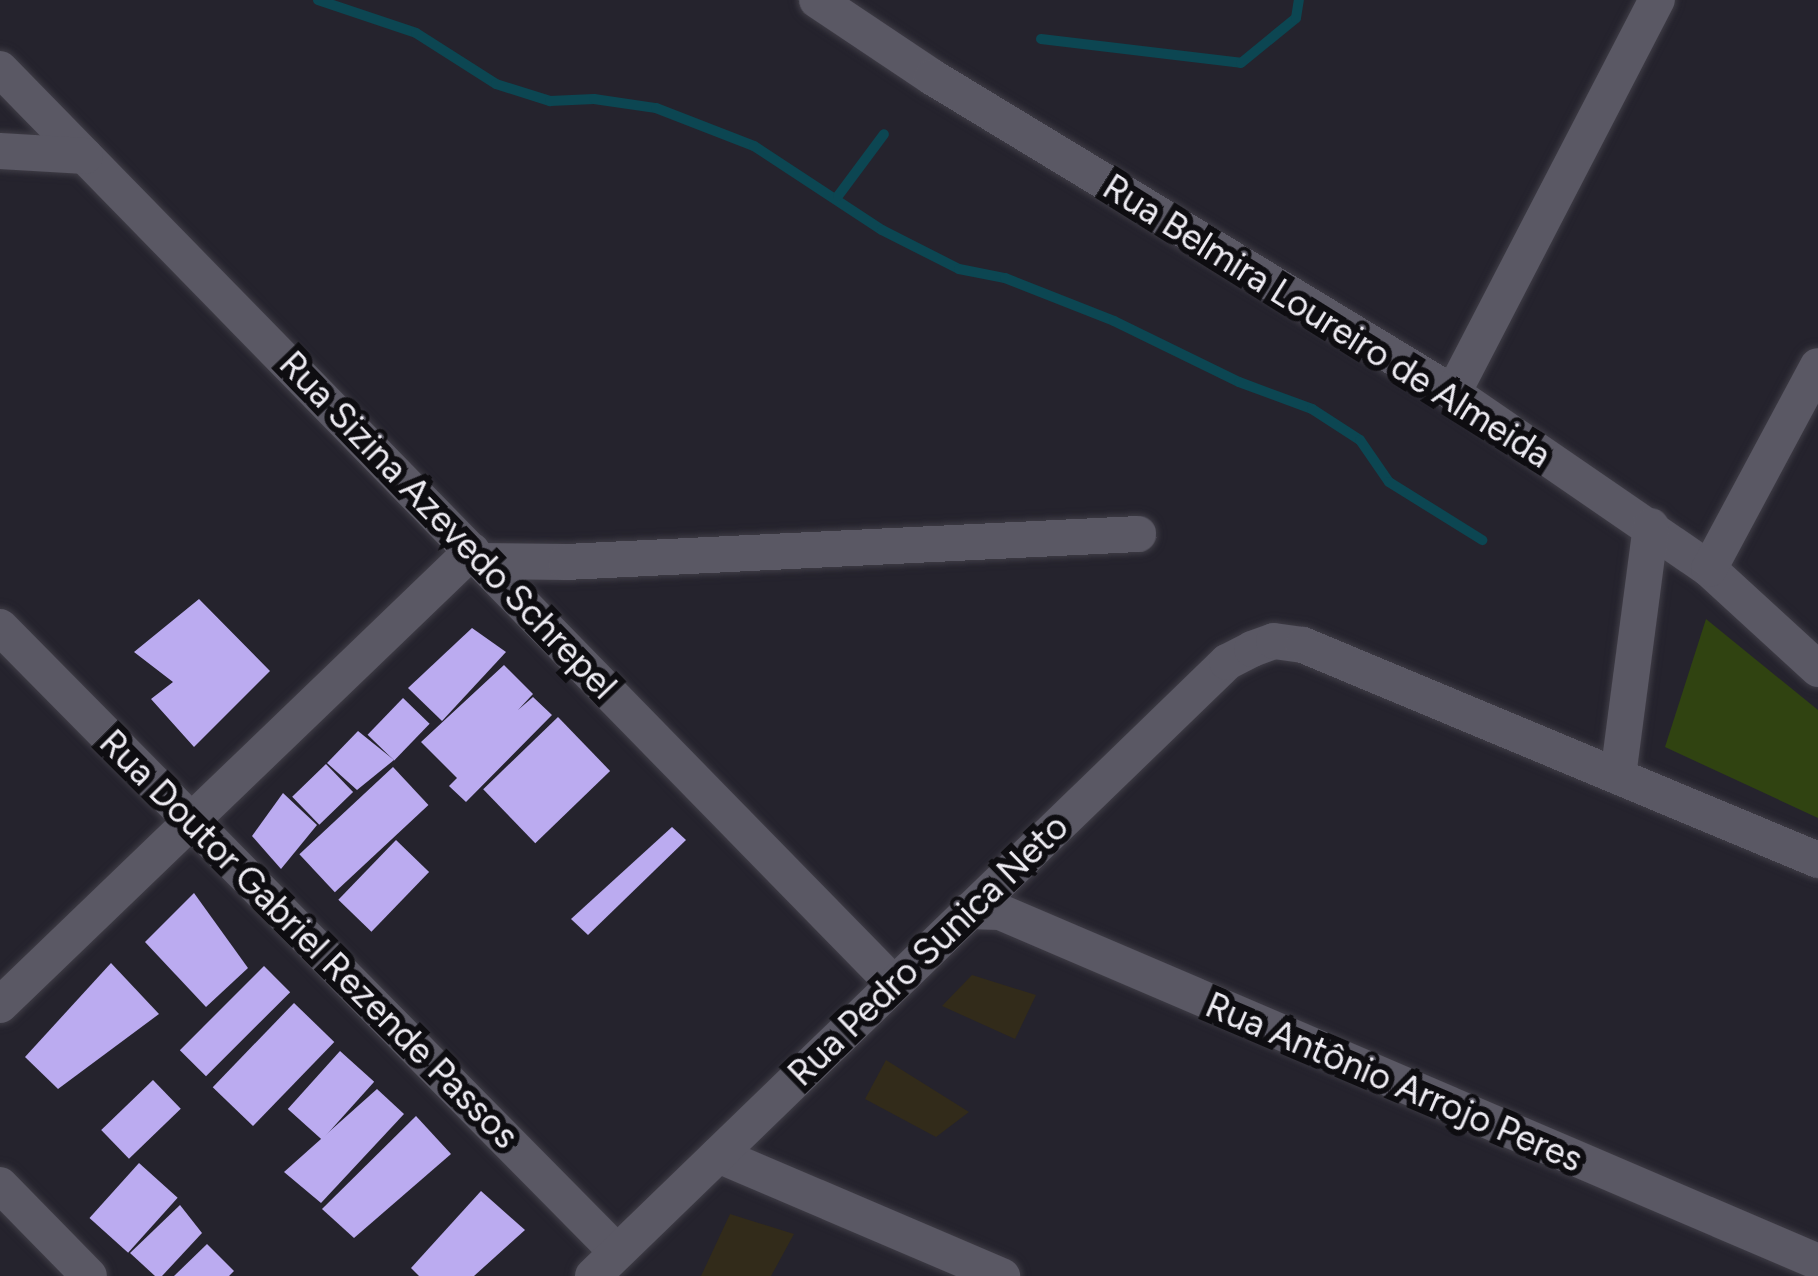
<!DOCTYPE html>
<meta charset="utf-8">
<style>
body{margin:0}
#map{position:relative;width:1818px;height:1276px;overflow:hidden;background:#25232d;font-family:Figtree,sans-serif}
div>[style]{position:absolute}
.commercial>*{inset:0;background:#322b1a}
.green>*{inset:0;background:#304311}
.stream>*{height:10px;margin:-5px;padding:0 5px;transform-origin:5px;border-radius:5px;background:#0c4652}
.building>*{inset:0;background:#bbabf0;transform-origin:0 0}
.roads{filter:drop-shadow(0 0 3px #3f3d46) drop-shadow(0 0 3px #3f3d46)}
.street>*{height:36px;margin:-18px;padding:0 18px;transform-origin:18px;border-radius:18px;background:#5a5864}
span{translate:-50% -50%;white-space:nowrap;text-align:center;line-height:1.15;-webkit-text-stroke:12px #0e0d11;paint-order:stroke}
.street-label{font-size:36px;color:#edebf2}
</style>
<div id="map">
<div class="commercial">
<div style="clip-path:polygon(972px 975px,1036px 995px,1015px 1039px,942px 1006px)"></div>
<div style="clip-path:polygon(886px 1060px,969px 1112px,936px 1137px,865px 1099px)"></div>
<div style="clip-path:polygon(730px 1214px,794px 1234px,771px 1276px,701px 1276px)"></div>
</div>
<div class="green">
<div style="clip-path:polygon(1706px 619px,1818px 710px,1818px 818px,1665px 747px)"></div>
</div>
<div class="stream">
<div style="left:318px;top:0;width:103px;rotate:18.6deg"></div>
<div style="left:416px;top:33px;width:95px;rotate:32.5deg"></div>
<div style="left:496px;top:84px;width:57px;rotate:17.5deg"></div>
<div style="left:550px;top:101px;width:44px;rotate:-2.6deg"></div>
<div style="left:594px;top:99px;width:63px;rotate:8.3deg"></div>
<div style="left:656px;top:108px;width:105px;rotate:21.2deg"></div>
<div style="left:754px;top:146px;width:153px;rotate:33.3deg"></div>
<div style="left:882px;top:230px;width:86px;rotate:26.9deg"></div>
<div style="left:959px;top:269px;width:47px;rotate:11.1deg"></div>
<div style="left:1005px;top:278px;width:117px;rotate:21.5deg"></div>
<div style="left:1114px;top:321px;width:139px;rotate:26deg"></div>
<div style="left:1239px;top:382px;width:78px;rotate:20.3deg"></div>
<div style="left:1312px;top:409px;width:57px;rotate:32.9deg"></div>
<div style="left:1360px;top:440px;width:51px;rotate:55.4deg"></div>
<div style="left:1389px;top:482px;width:110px;rotate:31.9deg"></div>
<div style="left:1041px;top:39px;width:201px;rotate:6.8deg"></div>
<div style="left:1241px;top:63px;width:71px;rotate:-39.3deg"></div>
<div style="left:1296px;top:18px;width:18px;rotate:-81deg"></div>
<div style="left:838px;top:196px;width:77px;rotate:-53.4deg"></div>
</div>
<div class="building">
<div style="clip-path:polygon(199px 599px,270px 671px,194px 747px,151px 699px,173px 682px,134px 652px)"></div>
<div style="clip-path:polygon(472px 628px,506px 652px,442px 721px,408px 688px)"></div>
<div style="clip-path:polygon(504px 665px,533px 694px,518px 710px,533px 697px,552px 715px,466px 802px,449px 786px,457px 778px,421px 742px)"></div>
<div style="left:403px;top:698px;width:37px;height:51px;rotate:44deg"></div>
<div style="left:558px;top:717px;width:75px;height:104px;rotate:46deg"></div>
<div style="clip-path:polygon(358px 731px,394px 760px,357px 790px,327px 763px)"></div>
<div style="left:326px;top:764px;width:39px;height:47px;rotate:46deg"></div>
<div style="left:393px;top:767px;width:52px;height:128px;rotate:47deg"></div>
<div style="clip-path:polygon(283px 793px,317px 825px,281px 869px,252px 836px)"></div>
<div style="clip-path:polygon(672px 827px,686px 840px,588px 935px,571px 919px)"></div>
<div style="left:396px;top:840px;width:46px;height:83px;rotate:44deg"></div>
<div style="clip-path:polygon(194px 893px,248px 968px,206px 1007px,145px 942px)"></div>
<div style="clip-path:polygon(111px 963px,159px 1014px,58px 1089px,25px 1057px)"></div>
<div style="left:264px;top:966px;width:37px;height:119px;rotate:45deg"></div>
<div style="left:294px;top:1003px;width:56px;height:117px;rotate:44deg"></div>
<div style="left:340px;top:1051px;width:46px;height:78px;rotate:42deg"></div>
<div style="left:153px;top:1080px;width:40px;height:72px;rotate:46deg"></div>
<div style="clip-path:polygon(377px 1089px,404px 1114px,321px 1203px,284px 1172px)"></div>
<div style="clip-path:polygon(416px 1116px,451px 1154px,354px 1238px,322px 1209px)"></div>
<div style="left:139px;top:1163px;width:52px;height:74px;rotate:42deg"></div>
<div style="clip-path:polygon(481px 1191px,525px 1230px,474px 1276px,419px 1276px,411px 1268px)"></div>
<div style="clip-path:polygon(180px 1205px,202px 1233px,162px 1276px,155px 1276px,130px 1253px)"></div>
<div style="clip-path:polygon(207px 1244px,234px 1271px,229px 1276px,174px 1276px)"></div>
</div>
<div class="roads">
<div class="street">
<div style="left:817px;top:0;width:138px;rotate:33.8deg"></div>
<div style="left:932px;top:77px;width:609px;rotate:31.24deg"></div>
<div style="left:1453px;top:393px;width:311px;rotate:34.5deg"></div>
<div style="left:1709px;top:569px;width:148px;rotate:42.5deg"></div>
<div style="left:0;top:69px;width:1278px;rotate:45.67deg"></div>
<div style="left:0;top:151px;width:85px;rotate:3.4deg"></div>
<div style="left:1453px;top:393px;width:443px;rotate:-62.6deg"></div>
<div style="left:481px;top:561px;width:85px;rotate:0.7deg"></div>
<div style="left:566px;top:562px;width:573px;rotate:-2.8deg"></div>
<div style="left:1709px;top:569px;width:230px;rotate:-61.8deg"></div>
<div style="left:0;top:627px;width:878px;rotate:45.37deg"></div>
<div style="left:1618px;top:776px;width:252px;rotate:-82.5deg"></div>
<div style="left:968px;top:911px;width:32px;rotate:2deg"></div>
<div style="left:1000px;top:912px;width:890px;rotate:23.16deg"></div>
<div style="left:0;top:1005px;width:655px;rotate:-43.89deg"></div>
<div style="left:718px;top:1155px;width:309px;rotate:23.1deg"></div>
<div style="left:0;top:1185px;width:127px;rotate:45.6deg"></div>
<div style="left:593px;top:1276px;width:883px;rotate:-44.08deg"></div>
<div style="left:1227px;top:662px;width:28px;rotate:-27deg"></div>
<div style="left:1252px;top:649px;width:23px;rotate:-20deg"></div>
<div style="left:1274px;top:641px;width:29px;rotate:8deg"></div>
<div style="left:1303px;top:645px;width:558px;rotate:22.66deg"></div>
</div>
</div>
<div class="street-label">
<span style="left:1327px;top:321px;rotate:32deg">Rua Belmira Loureiro de Almeida</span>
<span style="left:448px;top:525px;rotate:46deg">Rua Sizina Azevedo Schrepel</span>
<span style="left:309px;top:939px;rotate:45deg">Rua Doutor Gabriel Rezende Passos</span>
<span style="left:928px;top:950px;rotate:-44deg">Rua Pedro Sunica Neto</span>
<span style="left:1394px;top:1082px;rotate:23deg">Rua Antônio Arrojo Peres</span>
</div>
</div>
